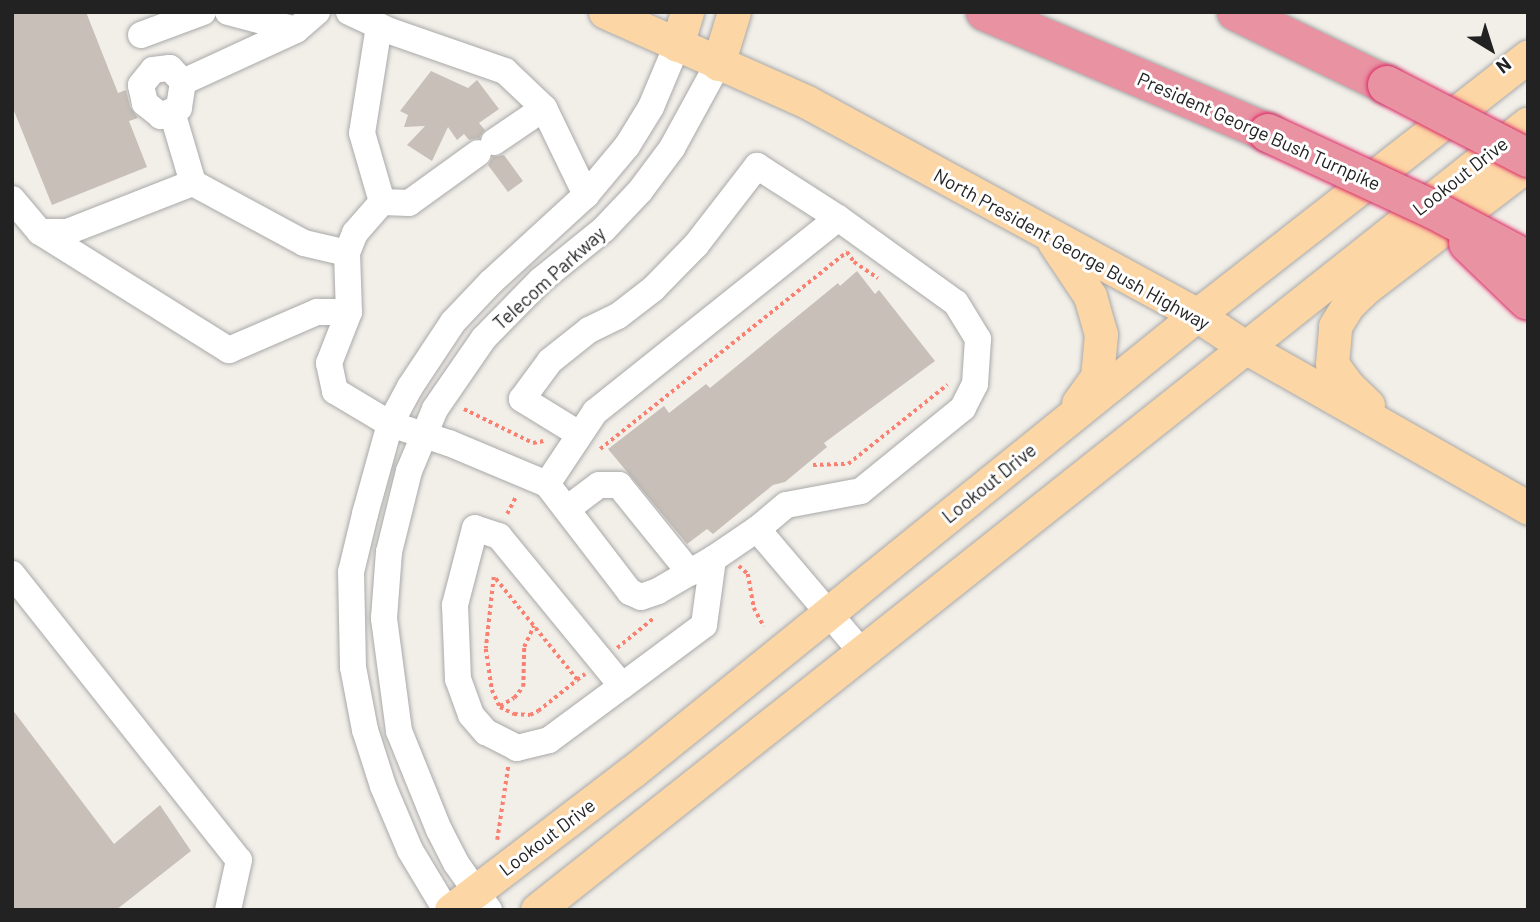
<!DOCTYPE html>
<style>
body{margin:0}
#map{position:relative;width:1540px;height:922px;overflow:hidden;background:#f2efe9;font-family:Barlow,sans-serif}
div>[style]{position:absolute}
.building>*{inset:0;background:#c7bfb8}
.path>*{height:3.5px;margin-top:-1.75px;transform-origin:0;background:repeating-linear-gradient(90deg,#fa8072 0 3.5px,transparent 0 7px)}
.roads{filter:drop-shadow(0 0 2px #a9a9a9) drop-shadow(0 0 2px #a9a9a9)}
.minor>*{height:26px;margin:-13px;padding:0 13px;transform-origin:13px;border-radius:13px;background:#fff}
.major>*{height:33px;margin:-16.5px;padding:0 16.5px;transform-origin:16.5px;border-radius:16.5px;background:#fcd6a4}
.highway>*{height:38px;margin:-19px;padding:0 19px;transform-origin:19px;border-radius:19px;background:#e892a2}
.bridges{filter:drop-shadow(0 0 2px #dc2a67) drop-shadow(0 0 2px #dc2a67)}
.highway-bridge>*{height:38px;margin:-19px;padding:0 19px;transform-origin:19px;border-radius:19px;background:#e892a2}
span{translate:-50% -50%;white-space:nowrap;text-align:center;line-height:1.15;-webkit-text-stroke:6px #fff;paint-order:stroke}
.street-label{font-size:19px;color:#222}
.frame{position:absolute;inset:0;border:14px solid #222;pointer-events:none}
.north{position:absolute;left:1456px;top:14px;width:70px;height:70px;-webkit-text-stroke:5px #fff;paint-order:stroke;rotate:142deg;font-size:19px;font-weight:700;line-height:28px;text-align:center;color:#222}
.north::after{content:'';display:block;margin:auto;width:24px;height:32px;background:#222;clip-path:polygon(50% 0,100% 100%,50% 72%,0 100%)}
</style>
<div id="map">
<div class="building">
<div style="clip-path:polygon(12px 12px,86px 12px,118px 93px,126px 90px,130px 107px,138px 118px,129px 121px,147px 167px,52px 205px,12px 106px)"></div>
<div style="clip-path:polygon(431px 71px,468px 88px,477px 80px,499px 109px,479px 123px,485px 130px,479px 138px,469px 140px,464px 134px,457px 140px,448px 127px,432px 161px,407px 145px,425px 126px,404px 127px,408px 115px,400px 111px)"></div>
<div style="clip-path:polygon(504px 155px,523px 181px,508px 192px,488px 165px,493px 157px)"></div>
<div style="clip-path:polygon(857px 271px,875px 294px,879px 290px,935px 361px,824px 443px,827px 447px,785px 482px,773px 485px,713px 534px,707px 529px,687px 544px,608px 449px,664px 406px,669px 413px,706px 384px,710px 388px,838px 283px,840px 286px)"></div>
<div style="clip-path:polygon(12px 709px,114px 844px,160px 805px,191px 851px,116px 910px,12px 910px)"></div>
</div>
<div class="path">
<div style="left:464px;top:409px;width:77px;rotate:26.2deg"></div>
<div style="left:533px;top:443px;width:11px;rotate:-10deg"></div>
<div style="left:600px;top:449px;width:316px;rotate:-38.6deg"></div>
<div style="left:847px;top:252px;width:12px;rotate:55deg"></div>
<div style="left:854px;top:262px;width:29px;rotate:34deg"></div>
<div style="left:813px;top:465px;width:35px;rotate:-2deg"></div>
<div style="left:848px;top:464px;width:127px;rotate:-38.6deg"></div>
<div style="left:507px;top:514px;width:20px;rotate:-63deg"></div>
<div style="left:739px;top:566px;width:12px;rotate:42deg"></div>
<div style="left:748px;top:574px;width:35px;rotate:80deg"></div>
<div style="left:754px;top:608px;width:21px;rotate:62deg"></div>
<div style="left:617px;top:648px;width:49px;rotate:-39.2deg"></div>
<div style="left:577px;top:680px;width:132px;rotate:-128.9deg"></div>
<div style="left:494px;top:577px;width:72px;rotate:96.3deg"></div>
<div style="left:486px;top:649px;width:41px;rotate:81.7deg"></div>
<div style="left:492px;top:690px;width:19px;rotate:65deg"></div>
<div style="left:500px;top:707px;width:16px;rotate:27deg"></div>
<div style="left:514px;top:714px;width:16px;rotate:4deg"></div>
<div style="left:530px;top:715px;width:9px;rotate:-27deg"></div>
<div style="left:538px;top:711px;width:50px;rotate:-38.5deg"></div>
<div style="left:577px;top:680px;width:10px;rotate:-37deg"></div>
<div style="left:500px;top:706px;width:16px;rotate:-30deg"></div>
<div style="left:514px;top:698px;width:14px;rotate:-51deg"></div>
<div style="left:523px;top:687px;width:40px;rotate:-88.6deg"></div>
<div style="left:524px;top:647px;width:23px;rotate:-65deg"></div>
<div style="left:497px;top:840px;width:75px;rotate:-81.5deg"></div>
</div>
<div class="roads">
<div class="minor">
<div style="left:228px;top:12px;width:70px;rotate:14.8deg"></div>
<div style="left:349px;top:12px;width:45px;rotate:24.9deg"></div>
<div style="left:390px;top:31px;width:122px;rotate:19.2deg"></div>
<div style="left:505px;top:71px;width:54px;rotate:43.5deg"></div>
<div style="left:544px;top:108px;width:97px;rotate:64.2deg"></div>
<div style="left:379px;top:26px;width:108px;rotate:99deg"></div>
<div style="left:362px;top:133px;width:72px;rotate:73.8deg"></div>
<div style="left:382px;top:202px;width:41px;rotate:131.1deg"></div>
<div style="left:355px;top:233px;width:22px;rotate:112deg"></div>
<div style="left:347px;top:253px;width:59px;rotate:88.1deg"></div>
<div style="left:349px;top:312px;width:55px;rotate:111.4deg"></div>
<div style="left:329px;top:363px;width:29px;rotate:78deg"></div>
<div style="left:335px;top:391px;width:64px;rotate:31deg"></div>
<div style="left:390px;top:424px;width:62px;rotate:17.9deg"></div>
<div style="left:449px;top:443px;width:106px;rotate:22.7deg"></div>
<div style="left:547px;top:484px;width:136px;rotate:52.5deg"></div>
<div style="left:630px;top:592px;width:12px;rotate:24deg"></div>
<div style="left:641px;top:597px;width:18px;rotate:-19deg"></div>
<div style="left:658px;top:591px;width:64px;rotate:-30.2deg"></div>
<div style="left:713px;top:559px;width:53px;rotate:-34.3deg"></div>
<div style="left:757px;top:529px;width:159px;rotate:49.6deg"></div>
<div style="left:141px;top:35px;width:66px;rotate:-20.4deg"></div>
<div style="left:170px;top:68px;width:19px;rotate:47deg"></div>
<div style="left:183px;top:82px;width:26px;rotate:99deg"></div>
<div style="left:179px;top:108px;width:20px;rotate:156deg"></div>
<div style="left:161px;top:116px;width:21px;rotate:-141deg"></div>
<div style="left:145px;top:103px;width:18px;rotate:-103deg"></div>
<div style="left:141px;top:85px;width:19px;rotate:-51deg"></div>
<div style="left:153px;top:70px;width:17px;rotate:-7deg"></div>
<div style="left:183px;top:82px;width:124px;rotate:-24.7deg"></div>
<div style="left:296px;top:30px;width:28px;rotate:-41deg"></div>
<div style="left:494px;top:142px;width:60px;rotate:-34.2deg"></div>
<div style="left:193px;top:183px;width:126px;rotate:28.4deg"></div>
<div style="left:304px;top:243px;width:44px;rotate:13.1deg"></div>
<div style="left:12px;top:199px;width:43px;rotate:49.7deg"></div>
<div style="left:40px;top:232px;width:27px"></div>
<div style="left:67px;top:232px;width:135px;rotate:-21.3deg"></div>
<div style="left:193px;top:183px;width:74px;rotate:-106.5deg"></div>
<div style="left:382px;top:202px;width:27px;rotate:2deg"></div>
<div style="left:409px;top:203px;width:85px;rotate:-35.9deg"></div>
<div style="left:40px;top:232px;width:223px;rotate:32deg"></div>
<div style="left:229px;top:350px;width:96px;rotate:-23.4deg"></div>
<div style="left:317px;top:312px;width:32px"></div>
<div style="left:579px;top:434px;width:67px;rotate:-148.4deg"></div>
<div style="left:522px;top:399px;width:47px;rotate:-53.6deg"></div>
<div style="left:550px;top:361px;width:50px;rotate:-38.5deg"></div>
<div style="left:589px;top:330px;width:32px;rotate:-26deg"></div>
<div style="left:618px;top:316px;width:44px;rotate:-37.6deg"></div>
<div style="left:653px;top:289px;width:62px;rotate:-45.7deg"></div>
<div style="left:696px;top:245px;width:100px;rotate:-52.3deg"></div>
<div style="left:757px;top:166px;width:96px;rotate:32.7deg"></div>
<div style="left:547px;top:484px;width:87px;rotate:-56.3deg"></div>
<div style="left:595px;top:412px;width:311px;rotate:-38.6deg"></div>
<div style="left:838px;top:218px;width:145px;rotate:35.8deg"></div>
<div style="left:956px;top:303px;width:42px;rotate:58.6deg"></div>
<div style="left:978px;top:339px;width:45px;rotate:93.8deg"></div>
<div style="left:975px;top:384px;width:27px;rotate:117deg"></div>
<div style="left:963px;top:408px;width:132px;rotate:140.9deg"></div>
<div style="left:861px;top:491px;width:76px;rotate:169.4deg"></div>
<div style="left:786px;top:505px;width:38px;rotate:140deg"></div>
<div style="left:567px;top:509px;width:40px;rotate:-37deg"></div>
<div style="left:599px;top:485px;width:20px"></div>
<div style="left:619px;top:485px;width:113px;rotate:51.1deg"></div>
<div style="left:12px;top:574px;width:365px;rotate:51.6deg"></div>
<div style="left:239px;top:860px;width:51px;rotate:102.4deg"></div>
<div style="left:622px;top:686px;width:194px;rotate:-129.4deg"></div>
<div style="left:499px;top:536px;width:25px;rotate:-162deg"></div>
<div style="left:475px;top:528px;width:80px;rotate:104.6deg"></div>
<div style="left:455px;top:605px;width:74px;rotate:87.7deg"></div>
<div style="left:458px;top:679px;width:38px;rotate:70deg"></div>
<div style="left:471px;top:715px;width:23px;rotate:49deg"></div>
<div style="left:486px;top:732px;width:35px;rotate:27deg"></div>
<div style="left:517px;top:748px;width:33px;rotate:-14deg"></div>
<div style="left:549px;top:740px;width:91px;rotate:-36.5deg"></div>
<div style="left:622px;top:686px;width:102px;rotate:-36.6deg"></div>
<div style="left:704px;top:625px;width:67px;rotate:-82.2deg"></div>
<div style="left:446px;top:910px;width:70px;rotate:-121deg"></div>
<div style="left:410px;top:850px;width:69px;rotate:-112.9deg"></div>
<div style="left:383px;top:786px;width:59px;rotate:-107.8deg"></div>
<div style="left:365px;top:730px;width:64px;rotate:-100.8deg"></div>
<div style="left:353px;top:667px;width:95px;rotate:-91.2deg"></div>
<div style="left:351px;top:572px;width:60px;rotate:-76.4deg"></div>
<div style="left:365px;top:514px;width:93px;rotate:-74.5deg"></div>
<div style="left:390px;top:424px;width:42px;rotate:-61.6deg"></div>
<div style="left:410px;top:387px;width:78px;rotate:-56.5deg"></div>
<div style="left:453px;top:322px;width:54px;rotate:-46.5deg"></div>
<div style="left:490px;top:283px;width:130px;rotate:-42.5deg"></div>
<div style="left:586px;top:195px;width:64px;rotate:-50.1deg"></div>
<div style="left:627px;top:146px;width:46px;rotate:-58.4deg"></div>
<div style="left:651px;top:107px;width:67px;rotate:-67.2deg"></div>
<div style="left:489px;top:910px;width:57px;rotate:-125.1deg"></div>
<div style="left:456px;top:863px;width:37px;rotate:-117deg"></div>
<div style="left:439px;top:830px;width:107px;rotate:-112deg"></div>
<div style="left:399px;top:731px;width:114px;rotate:-97.6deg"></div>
<div style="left:384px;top:618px;width:66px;rotate:-85.7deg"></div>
<div style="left:389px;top:552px;width:83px;rotate:-76.1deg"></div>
<div style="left:409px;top:471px;width:67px;rotate:-67.2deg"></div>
<div style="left:435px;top:409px;width:86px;rotate:-55.4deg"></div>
<div style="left:484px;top:338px;width:81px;rotate:-45.5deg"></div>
<div style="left:541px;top:280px;width:81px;rotate:-39deg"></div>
<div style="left:604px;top:229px;width:52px;rotate:-46.5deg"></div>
<div style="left:640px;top:191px;width:54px;rotate:-53.3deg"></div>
<div style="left:672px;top:148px;width:96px;rotate:-61.3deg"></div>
</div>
<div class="major">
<div style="left:605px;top:12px;width:221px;rotate:24deg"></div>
<div style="left:807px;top:102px;width:444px;rotate:28.6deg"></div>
<div style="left:1197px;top:315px;width:58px;rotate:33.7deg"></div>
<div style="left:1245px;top:347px;width:326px;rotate:29.6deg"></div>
<div style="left:677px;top:45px;width:34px;rotate:-73deg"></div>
<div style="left:718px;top:64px;width:54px;rotate:-72.9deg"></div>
<div style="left:1054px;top:242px;width:65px;rotate:56.3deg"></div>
<div style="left:1090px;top:296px;width:40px;rotate:74deg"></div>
<div style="left:1101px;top:334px;width:43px;rotate:95.3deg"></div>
<div style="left:1097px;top:377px;width:32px;rotate:126deg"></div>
<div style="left:1368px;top:405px;width:28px;rotate:-136deg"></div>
<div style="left:1348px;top:386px;width:27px;rotate:-126deg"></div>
<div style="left:1332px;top:364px;width:38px;rotate:-85deg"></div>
<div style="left:1335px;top:326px;width:25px;rotate:-58deg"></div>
<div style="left:1348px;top:305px;width:28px;rotate:-44deg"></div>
<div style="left:1368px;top:286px;width:201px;rotate:-37.3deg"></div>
<div style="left:451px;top:910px;width:229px;rotate:-37.4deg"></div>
<div style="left:633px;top:771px;width:725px;rotate:-38.96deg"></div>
<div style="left:1197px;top:315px;width:420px;rotate:-38deg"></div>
<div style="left:537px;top:910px;width:1265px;rotate:-38.45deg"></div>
</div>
<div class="highway">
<div style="left:985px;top:12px;width:308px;rotate:23.1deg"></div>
<div style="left:1236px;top:12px;width:168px;rotate:25.8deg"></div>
</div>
</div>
<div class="bridges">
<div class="highway-bridge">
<div style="left:1387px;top:85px;width:159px;rotate:27.4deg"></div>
<div style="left:1268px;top:133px;width:183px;rotate:24.9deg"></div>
<div style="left:1434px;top:210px;width:106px;rotate:28deg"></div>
<div style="left:1468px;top:243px;width:83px;rotate:44deg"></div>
</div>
</div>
<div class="street-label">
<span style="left:1259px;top:131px;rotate:24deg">President George Bush Turnpike</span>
<span style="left:1460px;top:176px;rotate:-38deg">Lookout Drive</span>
<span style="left:1072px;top:249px;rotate:29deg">North President George Bush Highway</span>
<span style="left:549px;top:278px;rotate:-42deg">Telecom Parkway</span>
<span style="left:989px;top:483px;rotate:-39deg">Lookout Drive</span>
<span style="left:547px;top:837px;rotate:-37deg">Lookout Drive</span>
</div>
<div class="frame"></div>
<div class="north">N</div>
</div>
